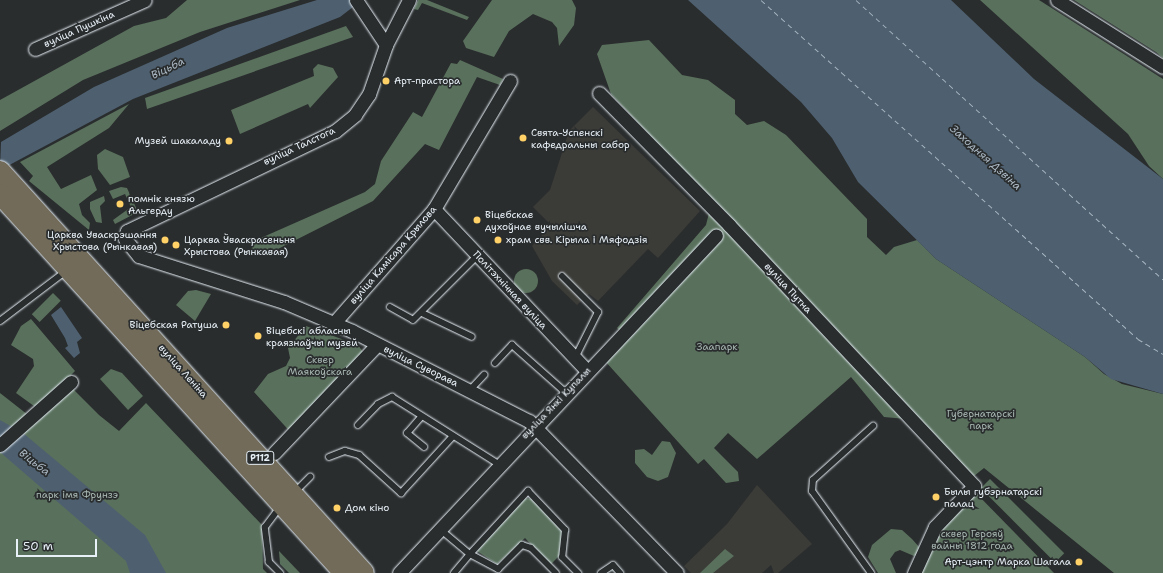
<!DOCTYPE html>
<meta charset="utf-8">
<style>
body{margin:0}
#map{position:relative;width:1163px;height:573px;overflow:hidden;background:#2a2d2e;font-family:"Shantell Sans",sans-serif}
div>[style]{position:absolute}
.built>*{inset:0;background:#3b3b37}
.green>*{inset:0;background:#59705c;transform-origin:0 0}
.round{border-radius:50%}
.water>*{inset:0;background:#4e6070}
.ferry>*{height:1px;margin-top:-0.5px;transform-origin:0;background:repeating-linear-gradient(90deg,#aab7c2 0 5px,transparent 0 9px)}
.roads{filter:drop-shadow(0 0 1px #e8f1f8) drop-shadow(0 0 1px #e8f1f8)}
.lane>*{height:6px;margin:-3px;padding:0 3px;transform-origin:3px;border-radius:3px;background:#2a2d2e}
.street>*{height:13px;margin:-6.5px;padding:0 6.5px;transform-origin:6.5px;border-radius:6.5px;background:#2a2d2e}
.primary>*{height:20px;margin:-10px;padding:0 10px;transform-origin:10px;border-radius:10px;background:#726b5a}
.dots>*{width:11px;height:11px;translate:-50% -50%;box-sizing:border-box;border:2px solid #2a2d2e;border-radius:50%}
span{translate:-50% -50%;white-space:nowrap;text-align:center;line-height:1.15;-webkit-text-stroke:3.5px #2a2d2e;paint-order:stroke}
.shield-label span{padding:1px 3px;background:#2a2d2e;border:1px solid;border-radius:3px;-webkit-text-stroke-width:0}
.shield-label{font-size:9px;color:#e8f1f8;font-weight:700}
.street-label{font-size:10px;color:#e8f1f8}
.poi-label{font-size:10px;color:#e8f1f8}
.left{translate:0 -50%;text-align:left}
.right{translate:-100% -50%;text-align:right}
.park-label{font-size:10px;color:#a8b7b2}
.water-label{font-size:11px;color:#aab7c2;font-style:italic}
.scale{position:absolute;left:16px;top:539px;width:81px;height:18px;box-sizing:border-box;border:2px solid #e8f1f8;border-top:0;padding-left:5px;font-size:12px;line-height:14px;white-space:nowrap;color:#e8f1f8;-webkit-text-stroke:3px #2a2d2e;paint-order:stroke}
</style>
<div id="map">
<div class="built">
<div style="clip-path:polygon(593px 107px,700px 211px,658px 258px,648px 249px,598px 301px,589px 294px,577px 305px,552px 281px,532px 246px,551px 225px,533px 207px,550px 190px,569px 131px)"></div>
<div style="clip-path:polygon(757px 485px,812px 544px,778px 573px,774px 573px,771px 565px,762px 573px,691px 573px,684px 566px,727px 524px)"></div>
</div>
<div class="green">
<div style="clip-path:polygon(187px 0,300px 0,200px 32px,83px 80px,0 131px,0 100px,134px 26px,166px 18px)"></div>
<div style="clip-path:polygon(418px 0,427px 0,469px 17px,467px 20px,422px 3px,418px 10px,414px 9px)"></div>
<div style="clip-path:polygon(492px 0,572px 0,576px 8px,574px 25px,559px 46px,557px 28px,552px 22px,533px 14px,509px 31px,494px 57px,466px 48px,463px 41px)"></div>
<div style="clip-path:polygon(980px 0,1039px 0,1163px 79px,1163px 179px,1149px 166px,1128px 134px)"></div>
<div style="clip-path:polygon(1074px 0,1163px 0,1163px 58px,1156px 52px)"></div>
<div style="clip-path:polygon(346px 26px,353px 37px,147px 109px,145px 98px)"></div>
<div style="clip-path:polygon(649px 40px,682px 75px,708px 80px,735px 100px,735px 114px,747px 125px,764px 121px,786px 135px,867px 219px,867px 237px,886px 255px,894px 247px,917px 240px,936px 259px,1085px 357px,1104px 374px,1122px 384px,1163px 394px,1163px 573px,1114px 573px,984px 468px,974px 476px,917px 420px,884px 417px,851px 377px,757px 459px,728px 433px,714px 448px,738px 472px,739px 481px,726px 483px,704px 459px,698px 464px,605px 361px,627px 337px,617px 328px,706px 225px,712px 201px,611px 94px,597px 54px,602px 45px)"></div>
<div style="clip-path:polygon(460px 60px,503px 79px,500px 85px,477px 77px,439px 150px,425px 144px,373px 201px,266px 255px,251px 250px,254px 241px,365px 192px,375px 184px,381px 161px,413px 112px,422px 117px,451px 63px,457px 64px)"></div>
<div style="clip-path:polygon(318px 64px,333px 68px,338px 77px,310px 108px,308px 104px,240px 134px,231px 110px,314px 76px,313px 69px)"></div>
<div style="clip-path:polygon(129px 104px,109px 128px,47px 167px,61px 189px,91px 175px,97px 190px,79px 204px,82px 215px,90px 223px,89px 230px,29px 181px,33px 176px,20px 162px)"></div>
<div style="clip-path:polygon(105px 149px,123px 157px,130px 177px,110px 185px,98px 169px,97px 155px)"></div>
<div style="clip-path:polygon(121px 187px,127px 188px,138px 212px,115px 224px,113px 220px,131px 207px,125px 194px,113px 199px,109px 191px)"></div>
<div style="clip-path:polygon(104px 196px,105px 201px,100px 206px,102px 223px,96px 222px,90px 209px,90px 202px)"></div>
<div class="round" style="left:514px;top:269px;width:24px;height:24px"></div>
<div style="clip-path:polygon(196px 290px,211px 294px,195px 321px,176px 305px,188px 291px)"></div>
<div style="left:53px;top:293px;width:11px;height:30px;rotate:45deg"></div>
<div style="clip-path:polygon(31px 319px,75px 371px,65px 381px,99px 415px,119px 431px,146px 403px,262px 525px,263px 569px,267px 573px,0 573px,0 393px,37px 422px,45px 414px,16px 393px,34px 366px,33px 359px,11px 345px,21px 326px)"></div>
<div style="clip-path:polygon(306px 326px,358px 345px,368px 359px,294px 436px,254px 392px,268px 374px,286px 366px,290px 358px,288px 348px)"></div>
<div style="clip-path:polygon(111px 369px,122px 373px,143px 396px,128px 410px,100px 379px)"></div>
<div style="clip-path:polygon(662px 441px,670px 442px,676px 453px,668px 477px,658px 481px,647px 477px,635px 463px,635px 450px,644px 449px,652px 455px)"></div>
<div style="left:990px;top:479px;width:105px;height:13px;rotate:45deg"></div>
<div style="clip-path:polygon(974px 491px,1054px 573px,917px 573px,940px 523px)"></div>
<div style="clip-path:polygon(524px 498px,533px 499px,563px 530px,559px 556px,550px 565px,525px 538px,497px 564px,477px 551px)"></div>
<div style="clip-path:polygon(891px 529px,902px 530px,912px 539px,920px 548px,919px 553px,914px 556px,900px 550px,895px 552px,890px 559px,896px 573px,878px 573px,868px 557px,872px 545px)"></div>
<div style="clip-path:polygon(725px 549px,734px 556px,713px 573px,700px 573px)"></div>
<div style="clip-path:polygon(279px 551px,300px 573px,289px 573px,280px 564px)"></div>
</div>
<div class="water">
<div style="clip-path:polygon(317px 0,362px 0,340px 17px,133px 99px,0 170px,1px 142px,94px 87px,227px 28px)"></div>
<div style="clip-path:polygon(688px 0,951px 0,1034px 79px,1163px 179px,1163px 394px,1111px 379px,1085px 357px,936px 259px,858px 182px,832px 138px,801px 102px)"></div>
<div style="clip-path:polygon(61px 307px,82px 338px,77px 342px,80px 353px,74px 358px,65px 348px,68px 346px,65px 338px,51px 315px)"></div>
<div style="clip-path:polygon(0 420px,23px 433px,145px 535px,166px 573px,130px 573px,126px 561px,0 452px)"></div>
</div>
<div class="ferry">
<div style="left:761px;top:0;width:507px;rotate:41.96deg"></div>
<div style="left:1138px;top:339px;width:29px;rotate:31deg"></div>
<div style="left:856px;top:0;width:415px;rotate:42.3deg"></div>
</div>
<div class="roads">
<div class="lane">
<div style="left:562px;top:276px;width:51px;rotate:45deg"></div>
<div style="left:598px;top:312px;width:51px;rotate:116.6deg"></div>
<div style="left:390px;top:307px;width:26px;rotate:29deg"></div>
<div style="left:413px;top:320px;width:91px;rotate:-45deg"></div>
<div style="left:422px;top:313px;width:55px;rotate:25.6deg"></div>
<div style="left:0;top:321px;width:83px;rotate:-37.1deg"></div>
<div style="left:495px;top:363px;width:25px;rotate:-47deg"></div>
<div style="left:512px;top:345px;width:72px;rotate:41.6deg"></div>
<div style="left:470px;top:390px;width:21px;rotate:-47deg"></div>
<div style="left:421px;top:417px;width:21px;rotate:131deg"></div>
<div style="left:407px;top:433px;width:22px;rotate:39deg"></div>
<div style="left:358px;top:425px;width:29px;rotate:-46deg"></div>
<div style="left:378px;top:404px;width:16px;rotate:-27deg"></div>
<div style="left:392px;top:397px;width:128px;rotate:32.2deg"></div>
<div style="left:329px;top:457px;width:17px;rotate:-21deg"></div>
<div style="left:345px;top:451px;width:15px;rotate:16deg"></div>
<div style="left:359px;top:455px;width:57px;rotate:42.1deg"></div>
<div style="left:401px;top:493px;width:77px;rotate:-47.6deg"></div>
<div style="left:294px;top:493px;width:23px;rotate:-45deg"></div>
<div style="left:441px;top:530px;width:38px;rotate:40deg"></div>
<div style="left:470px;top:554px;width:86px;rotate:-47.4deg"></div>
<div style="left:528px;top:491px;width:54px;rotate:46.5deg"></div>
<div style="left:565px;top:530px;width:27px;rotate:96deg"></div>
<div style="left:562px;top:557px;width:23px;rotate:45deg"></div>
<div style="left:280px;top:573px;width:16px;rotate:-135deg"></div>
<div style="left:269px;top:562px;width:35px;rotate:-97deg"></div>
<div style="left:265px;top:527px;width:25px;rotate:-53deg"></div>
<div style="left:454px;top:573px;width:25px;rotate:-50deg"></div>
<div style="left:470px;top:554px;width:32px;rotate:28deg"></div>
<div style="left:498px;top:569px;width:34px;rotate:-45deg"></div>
<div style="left:522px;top:545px;width:9px;rotate:18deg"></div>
<div style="left:531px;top:548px;width:35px;rotate:45deg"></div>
<div style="left:601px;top:573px;width:14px;rotate:-34deg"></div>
<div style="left:613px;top:565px;width:11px;rotate:49deg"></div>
<div style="left:871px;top:573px;width:101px;rotate:-125.7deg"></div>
<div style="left:812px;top:491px;width:11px;rotate:-85deg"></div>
<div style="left:813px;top:480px;width:81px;rotate:-42deg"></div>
</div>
<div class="street">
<div style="left:356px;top:0;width:54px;rotate:56.3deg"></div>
<div style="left:409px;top:0;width:51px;rotate:117.1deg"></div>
<div style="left:386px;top:45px;width:52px;rotate:109.1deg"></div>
<div style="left:369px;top:94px;width:25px;rotate:124deg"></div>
<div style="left:355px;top:115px;width:26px;rotate:141deg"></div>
<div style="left:335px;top:131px;width:231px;rotate:154.3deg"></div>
<div style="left:127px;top:231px;width:8px;rotate:104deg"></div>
<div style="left:125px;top:239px;width:22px;rotate:51deg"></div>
<div style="left:139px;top:256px;width:152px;rotate:17.6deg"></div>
<div style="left:284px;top:302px;width:74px;rotate:23.1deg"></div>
<div style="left:352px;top:331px;width:199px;rotate:27deg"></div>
<div style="left:529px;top:421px;width:212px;rotate:45.8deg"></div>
<div style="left:1057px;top:0;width:125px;rotate:32.3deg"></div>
<div style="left:35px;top:49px;width:120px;rotate:-24deg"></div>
<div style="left:599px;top:93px;width:185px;rotate:45.4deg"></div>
<div style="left:729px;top:225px;width:358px;rotate:46.8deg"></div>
<div style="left:974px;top:486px;width:57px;rotate:133.6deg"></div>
<div style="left:935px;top:527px;width:51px;rotate:114.5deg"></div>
<div style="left:434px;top:209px;width:223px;rotate:46.6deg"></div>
<div style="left:333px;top:324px;width:153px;rotate:-48.7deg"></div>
<div style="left:434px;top:209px;width:149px;rotate:-59.3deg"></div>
<div style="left:0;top:445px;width:95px;rotate:-41.6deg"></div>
<div style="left:274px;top:453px;width:149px;rotate:-46.4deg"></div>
<div style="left:399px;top:573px;width:463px;rotate:-46.8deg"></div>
</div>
<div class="primary">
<div style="left:0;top:171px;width:542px;rotate:47.84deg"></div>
<div style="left:0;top:194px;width:512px;rotate:47.77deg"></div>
</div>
</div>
<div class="dots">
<div style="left:386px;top:81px;background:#ffd166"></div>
<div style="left:523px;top:138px;background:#ffd166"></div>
<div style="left:229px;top:141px;background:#ffd166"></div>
<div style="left:120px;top:204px;background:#ffd166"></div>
<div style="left:477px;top:220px;background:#ffd166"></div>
<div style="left:165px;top:240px;background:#ffd166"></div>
<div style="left:498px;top:240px;background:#ffd166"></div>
<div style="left:176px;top:245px;background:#ffd166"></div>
<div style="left:226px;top:325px;background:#ffd166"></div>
<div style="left:258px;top:336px;background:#ffd166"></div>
<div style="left:936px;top:497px;background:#ffd166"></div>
<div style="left:337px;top:508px;background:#ffd166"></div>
<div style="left:1079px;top:562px;background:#ffd166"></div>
</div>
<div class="shield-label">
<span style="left:260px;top:458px">Р112</span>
</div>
<div class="street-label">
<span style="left:79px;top:29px;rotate:-24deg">вуліца Пушкіна</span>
<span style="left:299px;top:146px;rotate:-25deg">вуліца Талстога</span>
<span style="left:393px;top:255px;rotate:-49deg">вуліца Камісара Крылова</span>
<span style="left:788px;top:288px;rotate:47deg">вуліца Путна</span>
<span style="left:510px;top:290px;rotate:47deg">Політэхнічная вуліца</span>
<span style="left:421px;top:366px;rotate:26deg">вуліца Суворава</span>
<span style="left:183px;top:371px;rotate:48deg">вуліца Леніна</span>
<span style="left:556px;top:403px;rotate:-46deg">вуліца Янкі Купалы</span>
</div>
<div class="poi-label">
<span class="left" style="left:394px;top:81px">Арт-прастора</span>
<span class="left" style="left:531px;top:138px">Свята-Успенскі<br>кафедральны сабор</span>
<span class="right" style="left:221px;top:141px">Музей шакаладу</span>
<span class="left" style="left:128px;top:204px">помнік князю<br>Альгерду</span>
<span class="left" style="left:485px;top:220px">Віцебскае<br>духоўнае вучылішча</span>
<span class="right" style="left:157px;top:240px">Царква Уваскрэшання<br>Хрыстова (Рынкавая)</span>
<span class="left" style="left:184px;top:245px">Царква Ўваскрасеньня<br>Хрыстова (Рынкавая)</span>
<span class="left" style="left:506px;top:240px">храм свв. Кірыла і Мяфодзія</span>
<span class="right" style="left:218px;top:325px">Віцебская Ратуша</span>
<span class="left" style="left:266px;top:336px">Віцебскі абласны<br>краязнаўчы музей</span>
<span class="left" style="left:944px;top:497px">Былы губэрнатарскі<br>палац</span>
<span class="left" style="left:345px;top:508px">Дом кіно</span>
<span class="right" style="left:1071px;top:562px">Арт-цэнтр Марка Шагала</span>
</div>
<div class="park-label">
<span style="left:717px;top:347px">Заапарк</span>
<span style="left:320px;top:365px">Сквер<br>Маякоўскага</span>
<span style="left:981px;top:419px">Губернатарскі<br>парк</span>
<span style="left:77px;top:495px">парк імя Фрунзэ</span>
<span style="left:972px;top:539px">сквер Герояў<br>вайны 1812 года</span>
</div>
<div class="water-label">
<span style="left:168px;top:69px;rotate:-26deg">Віцьба</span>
<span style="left:985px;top:158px;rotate:42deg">Заходняя Дзвіна</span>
<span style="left:34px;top:463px;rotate:38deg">Віцьба</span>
</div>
<div class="scale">50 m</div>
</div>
